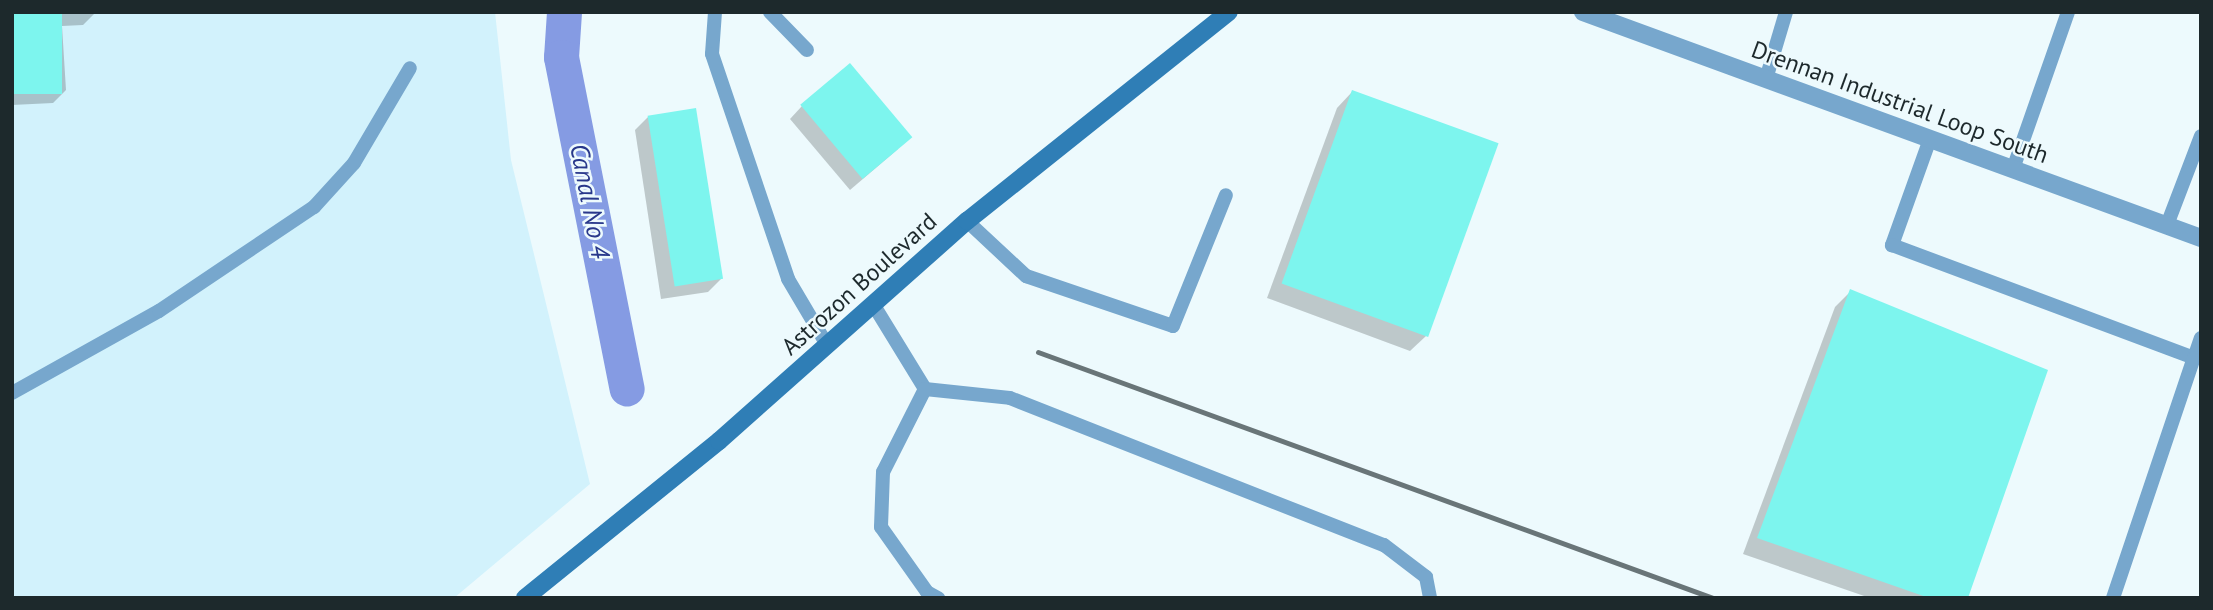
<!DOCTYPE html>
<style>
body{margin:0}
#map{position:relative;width:2213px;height:610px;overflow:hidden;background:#edfafd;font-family:"PT Sans",sans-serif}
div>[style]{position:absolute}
.built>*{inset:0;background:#d2f2fc}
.shadow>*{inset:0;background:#0003}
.canal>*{height:35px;margin:-17.5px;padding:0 17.5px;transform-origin:17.5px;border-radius:17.5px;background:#859be3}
.building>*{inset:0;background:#7df5ee;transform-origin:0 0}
.lane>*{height:14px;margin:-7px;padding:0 7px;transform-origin:7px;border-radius:7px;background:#77a7cd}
.street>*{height:18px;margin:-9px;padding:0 9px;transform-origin:9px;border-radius:9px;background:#77a7cd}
.secondary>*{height:18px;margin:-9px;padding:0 9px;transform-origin:9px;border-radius:9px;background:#2f7eb6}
.rail>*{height:5px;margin:-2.5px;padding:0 2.5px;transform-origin:2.5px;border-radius:2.5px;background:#697578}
span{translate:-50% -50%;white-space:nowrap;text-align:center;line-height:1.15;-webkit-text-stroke:5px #edfafd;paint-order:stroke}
.street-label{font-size:24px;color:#1d292c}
.water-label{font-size:26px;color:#28388b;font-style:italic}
.frame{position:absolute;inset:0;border:14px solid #1d292c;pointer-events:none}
</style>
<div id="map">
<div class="built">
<div style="clip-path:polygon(12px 12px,495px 12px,511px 160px,590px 484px,454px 598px,12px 598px)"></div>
</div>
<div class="shadow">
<div style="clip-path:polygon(12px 12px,96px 12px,83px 25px,62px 26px,66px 90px,53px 103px,12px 105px)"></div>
<div style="clip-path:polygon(1352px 92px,1426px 336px,1410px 351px,1267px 298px,1337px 108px)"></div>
<div style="clip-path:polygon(802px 106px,898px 149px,850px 190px,790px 119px)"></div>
<div style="clip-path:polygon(648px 117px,721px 279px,708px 292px,661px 299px,635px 130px)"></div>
<div style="clip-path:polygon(1851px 291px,1966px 598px,1870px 598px,1743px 554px,1835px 307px)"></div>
</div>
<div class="canal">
<div style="left:564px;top:12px;width:45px;rotate:93.8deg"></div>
<div style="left:561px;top:57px;width:338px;rotate:78.8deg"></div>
</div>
<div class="building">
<div style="left:12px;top:12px;width:50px;height:82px"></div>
<div style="left:850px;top:63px;width:97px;height:65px;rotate:50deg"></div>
<div style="left:1352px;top:90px;width:156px;height:206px;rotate:20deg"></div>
<div style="left:696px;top:108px;width:173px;height:49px;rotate:81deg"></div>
<div style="clip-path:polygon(1850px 289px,2048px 370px,1968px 598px,1929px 598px,1757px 538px)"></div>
</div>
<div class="lane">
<div style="left:715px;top:12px;width:42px;rotate:94.1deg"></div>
<div style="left:712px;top:54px;width:237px;rotate:71.3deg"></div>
<div style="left:788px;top:279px;width:77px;rotate:59.4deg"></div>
<div style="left:770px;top:12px;width:53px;rotate:45.8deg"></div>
<div style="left:1766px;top:79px;width:70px;rotate:-73.4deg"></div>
<div style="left:1930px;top:139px;width:113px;rotate:109.7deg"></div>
<div style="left:1892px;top:245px;width:322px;rotate:20.5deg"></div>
<div style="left:2194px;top:358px;width:21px;rotate:-71deg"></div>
<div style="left:2013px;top:169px;width:166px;rotate:-70.7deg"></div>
<div style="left:967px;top:221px;width:81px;rotate:43deg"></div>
<div style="left:1026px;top:276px;width:155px;rotate:18.8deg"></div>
<div style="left:1173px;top:326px;width:141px;rotate:-68deg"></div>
<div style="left:2167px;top:225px;width:95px;rotate:-69.1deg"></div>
<div style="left:873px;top:304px;width:100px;rotate:58.5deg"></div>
<div style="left:925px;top:389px;width:85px;rotate:6deg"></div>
<div style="left:1010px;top:398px;width:402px;rotate:21.5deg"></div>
<div style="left:1384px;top:545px;width:53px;rotate:37.3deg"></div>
<div style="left:1426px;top:577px;width:21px;rotate:79deg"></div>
<div style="left:925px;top:389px;width:93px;rotate:116.8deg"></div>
<div style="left:883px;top:472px;width:55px;rotate:92.1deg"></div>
<div style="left:881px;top:527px;width:80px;rotate:54.7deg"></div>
<div style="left:927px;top:592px;width:13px;rotate:29deg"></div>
<div style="left:12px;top:393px;width:168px;rotate:-29.2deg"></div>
<div style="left:159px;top:311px;width:187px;rotate:-33.9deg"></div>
<div style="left:314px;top:207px;width:59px;rotate:-47.7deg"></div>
<div style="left:354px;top:163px;width:110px;rotate:-59.5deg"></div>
<div style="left:2113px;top:598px;width:253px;rotate:-71.4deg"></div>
</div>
<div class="street">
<div style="left:1583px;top:12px;width:658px;rotate:20.09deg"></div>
</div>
<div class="secondary">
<div style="left:525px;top:598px;width:250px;rotate:-39deg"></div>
<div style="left:719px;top:441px;width:332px;rotate:-41.6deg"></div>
<div style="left:967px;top:221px;width:335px;rotate:-38.6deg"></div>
</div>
<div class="rail">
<div style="left:1038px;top:352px;width:718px;rotate:20.02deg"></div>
</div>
<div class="street-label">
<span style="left:1900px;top:102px;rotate:20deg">Drennan Industrial Loop South</span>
<span style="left:859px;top:284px;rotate:-42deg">Astrozon Boulevard</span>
</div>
<div class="water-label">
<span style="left:590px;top:201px;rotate:79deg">Canal No 4</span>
</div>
<div class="frame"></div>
</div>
